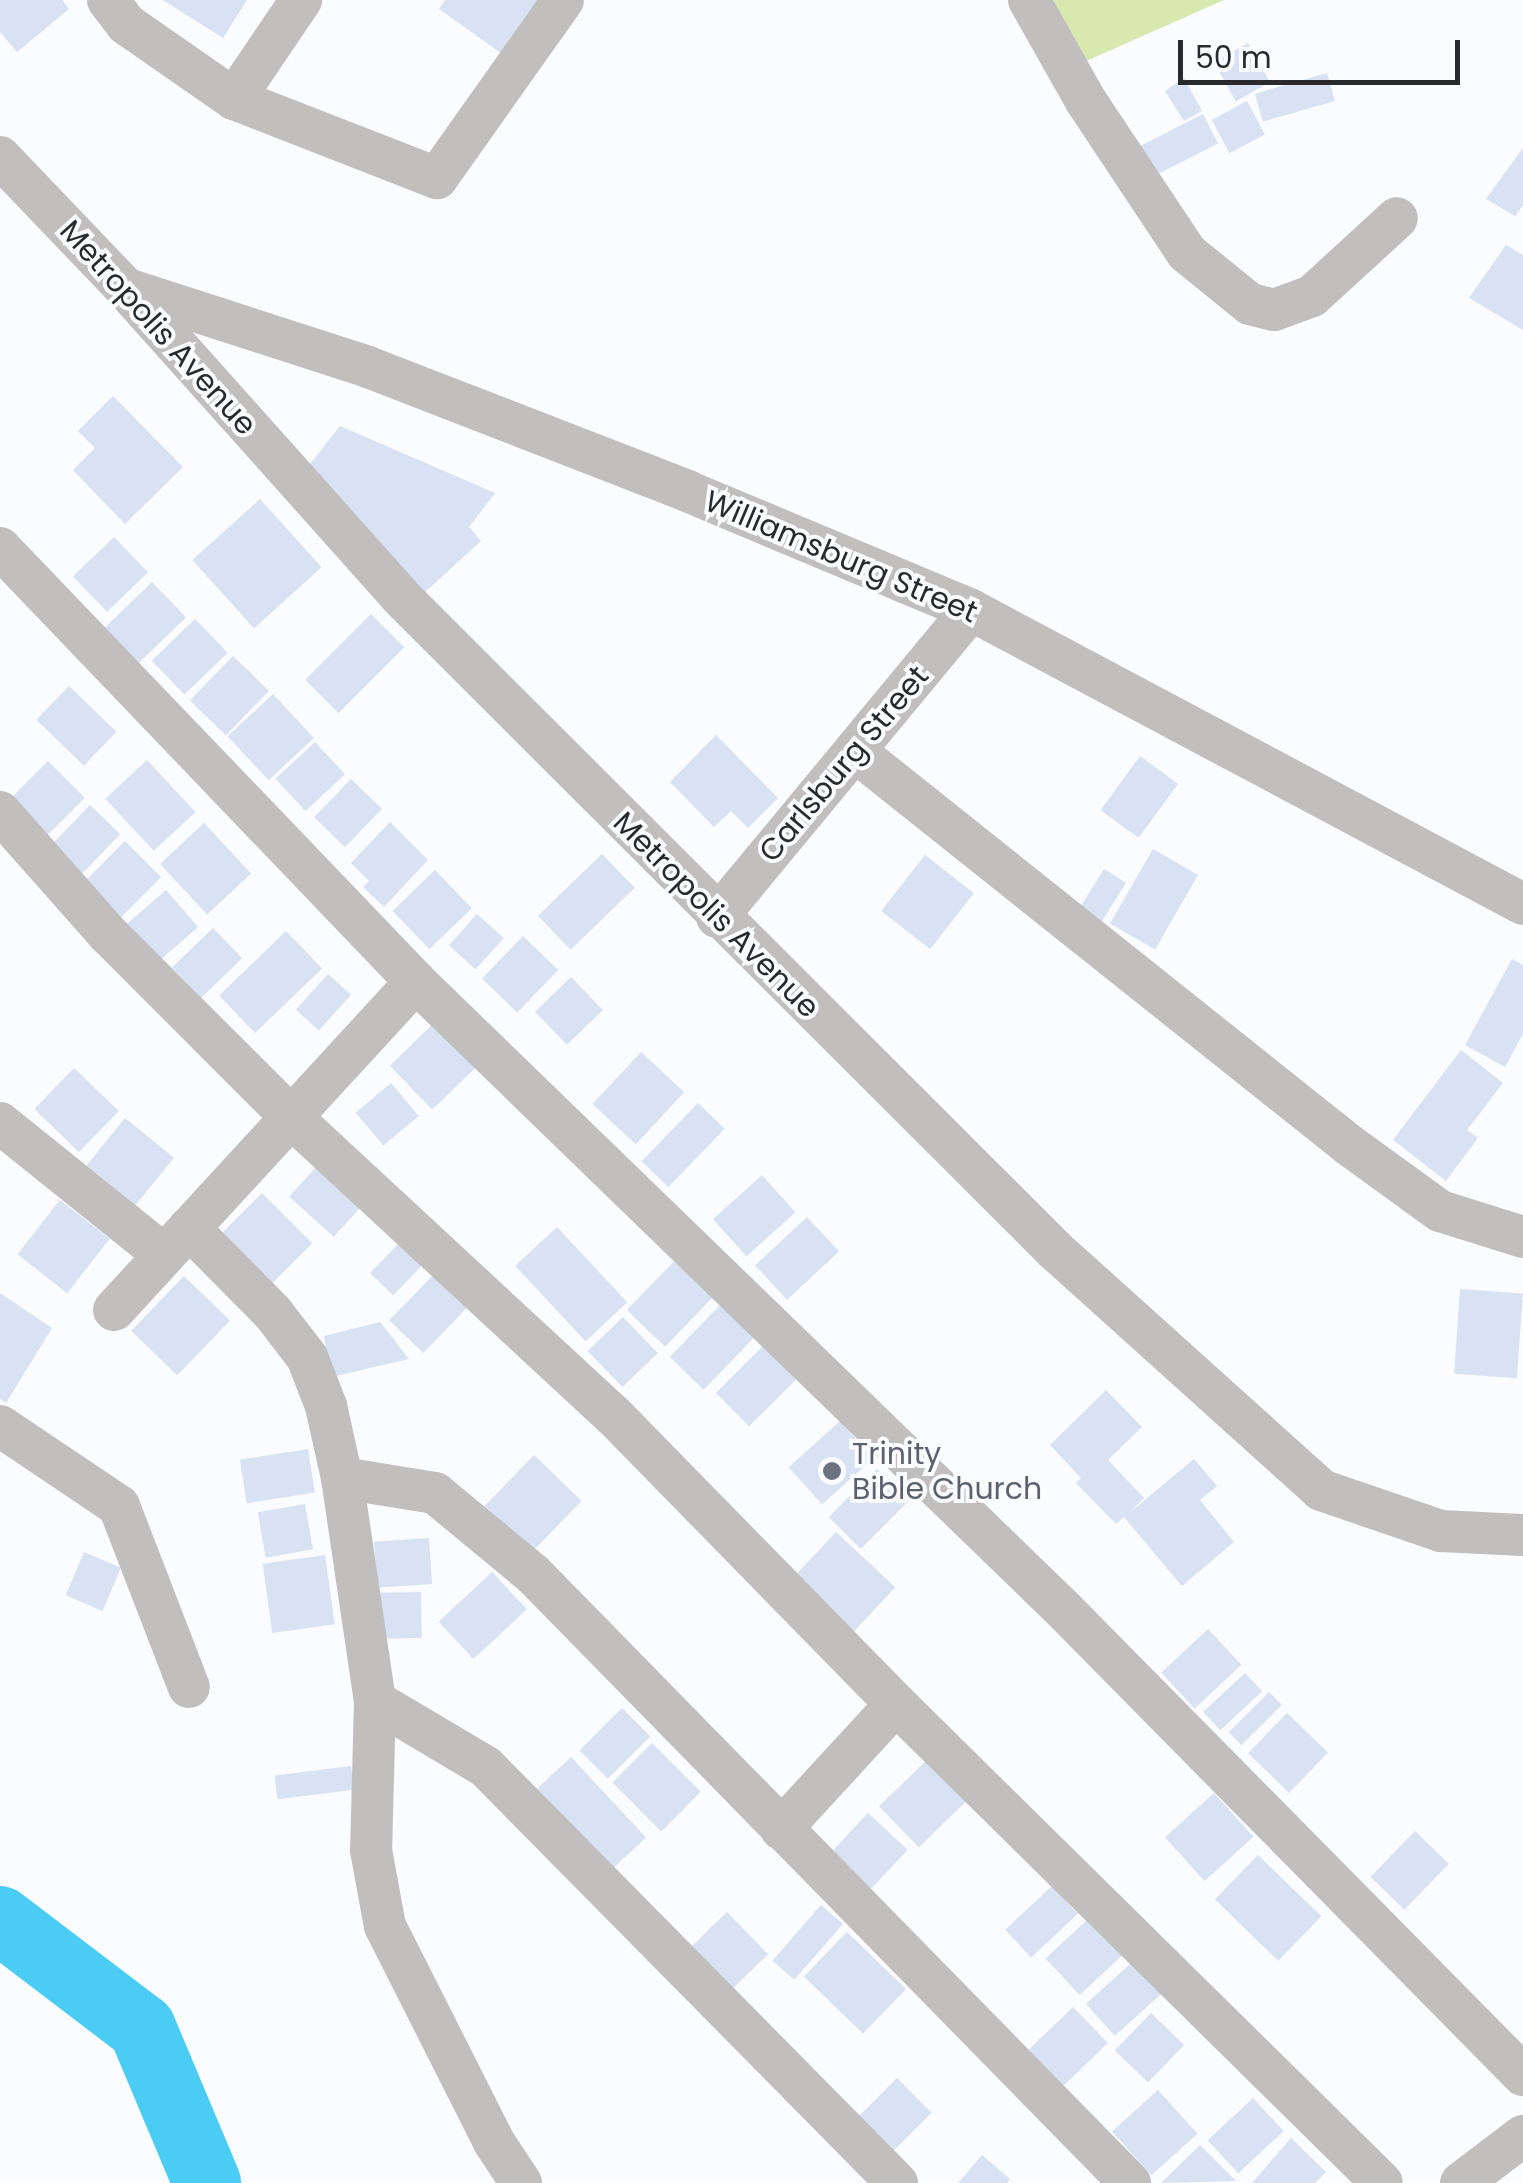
<!DOCTYPE html>
<style>
body{margin:0}
#map{position:relative;width:1523px;height:2183px;overflow:hidden;background:#fafcff;font-family:Poppins,sans-serif}
div>[style]{position:absolute}
.green>*{inset:0;background:#d7e9af}
.river>*{height:68px;margin:-34px;padding:0 34px;transform-origin:34px;border-radius:34px;background:#4accf5}
.building>*{inset:0;background:#d8e2f3;transform-origin:0 0}
.minor>*{height:42px;margin:-21px;padding:0 21px;transform-origin:21px;border-radius:21px;background:#c1bfbe}
.dots>*{width:28px;height:28px;translate:-50% -50%;box-sizing:border-box;border:5px solid #fafcff;border-radius:50%}
span{translate:-50% -50%;white-space:nowrap;text-align:center;line-height:1.15;-webkit-text-stroke:8px #fafcff;paint-order:stroke}
.street-label{font-size:30px;color:#292a2b}
.worship-label{font-size:30px;color:#5b616d}
.left{translate:0 -50%;text-align:left}
.scale{position:absolute;left:1178px;top:40px;width:282px;height:45px;box-sizing:border-box;border:5px solid #292a2b;border-top:0;padding-left:12px;font-size:30px;line-height:35px;white-space:nowrap;color:#292a2b;-webkit-text-stroke:8px #fafcff;paint-order:stroke}
</style>
<div id="map">
<div class="green">
<div style="clip-path:polygon(1042px 0,1224px 0,1075px 66px)"></div>
</div>
<div class="river">
<div style="left:0;top:1920px;width:178px;rotate:37.3deg"></div>
<div style="left:142px;top:2028px;width:168px;rotate:67.2deg"></div>
</div>
<div class="building">
<div style="clip-path:polygon(0 0,62px 0,69px 9px,17px 52px,0 32px)"></div>
<div style="clip-path:polygon(163px 0,247px 0,223px 38px)"></div>
<div style="clip-path:polygon(445px 0,541px 0,508px 58px,439px 9px)"></div>
<div style="left:1248px;top:43px;width:45px;height:39px;rotate:61deg"></div>
<div style="left:1327px;top:73px;width:29px;height:75px;rotate:74deg"></div>
<div style="clip-path:polygon(1184px 78px,1202px 111px,1184px 121px,1165px 91px)"></div>
<div style="left:1247px;top:101px;width:38px;height:40px;rotate:62deg"></div>
<div style="left:1203px;top:114px;width:33px;height:73px;rotate:63deg"></div>
<div style="clip-path:polygon(1523px 148px,1523px 205px,1515px 216px,1486px 199px)"></div>
<div style="clip-path:polygon(1506px 245px,1523px 255px,1523px 330px,1469px 298px)"></div>
<div style="clip-path:polygon(113px 396px,183px 467px,125px 524px,73px 470px,95px 448px,78px 431px)"></div>
<div style="clip-path:polygon(340px 426px,495px 493px,469px 527px,481px 541px,424px 593px,307px 468px)"></div>
<div style="left:260px;top:499px;width:92px;height:91px;rotate:48deg"></div>
<div style="left:114px;top:537px;width:49px;height:57px;rotate:46deg"></div>
<div style="left:152px;top:582px;width:49px;height:69px;rotate:46deg"></div>
<div style="left:371px;top:614px;width:47px;height:93px;rotate:45deg"></div>
<div style="left:195px;top:619px;width:47px;height:60px;rotate:46deg"></div>
<div style="left:233px;top:656px;width:50px;height:62px;rotate:44deg"></div>
<div style="left:69px;top:686px;width:66px;height:47px;rotate:44deg"></div>
<div style="left:273px;top:694px;width:60px;height:62px;rotate:47deg"></div>
<div style="clip-path:polygon(716px 735px,778px 798px,748px 828px,731px 811px,714px 827px,670px 782px)"></div>
<div style="left:315px;top:742px;width:44px;height:54px;rotate:47deg"></div>
<div style="left:1140px;top:756px;width:47px;height:67px;rotate:36deg"></div>
<div style="left:147px;top:760px;width:71px;height:57px;rotate:47deg"></div>
<div style="left:48px;top:761px;width:52px;height:53px;rotate:45deg"></div>
<div style="left:351px;top:779px;width:43px;height:53px;rotate:44deg"></div>
<div style="left:90px;top:805px;width:42px;height:61px;rotate:44deg"></div>
<div style="clip-path:polygon(390px 822px,428px 860px,384px 907px,363px 887px,369px 881px,351px 863px)"></div>
<div style="left:204px;top:823px;width:69px;height:60px;rotate:47deg"></div>
<div style="left:125px;top:841px;width:51px;height:60px;rotate:45deg"></div>
<div style="left:1153px;top:849px;width:52px;height:86px;rotate:30deg"></div>
<div style="left:602px;top:854px;width:47px;height:89px;rotate:46deg"></div>
<div style="left:925px;top:855px;width:62px;height:71px;rotate:38deg"></div>
<div style="left:1104px;top:869px;width:26px;height:46px;rotate:32deg"></div>
<div style="left:435px;top:870px;width:53px;height:59px;rotate:46deg"></div>
<div style="left:166px;top:890px;width:49px;height:53px;rotate:49deg"></div>
<div style="left:477px;top:914px;width:36px;height:42px;rotate:42deg"></div>
<div style="left:213px;top:928px;width:42px;height:57px;rotate:46deg"></div>
<div style="left:286px;top:931px;width:52px;height:93px;rotate:46deg"></div>
<div style="left:523px;top:936px;width:49px;height:59px;rotate:44deg"></div>
<div style="clip-path:polygon(1512px 959px,1523px 965px,1523px 1034px,1505px 1067px,1465px 1045px)"></div>
<div style="left:328px;top:974px;width:31px;height:48px;rotate:42deg"></div>
<div style="left:571px;top:977px;width:46px;height:50px;rotate:46deg"></div>
<div style="left:433px;top:1024px;width:61px;height:60px;rotate:46deg"></div>
<div style="clip-path:polygon(1461px 1050px,1503px 1083px,1467px 1130px,1478px 1138px,1446px 1181px,1393px 1140px)"></div>
<div style="left:641px;top:1052px;width:59px;height:71px;rotate:43deg"></div>
<div style="left:74px;top:1068px;width:62px;height:57px;rotate:44deg"></div>
<div style="left:391px;top:1083px;width:43px;height:46px;rotate:50deg"></div>
<div style="left:698px;top:1103px;width:37px;height:81px;rotate:44deg"></div>
<div style="left:125px;top:1118px;width:63px;height:61px;rotate:39deg"></div>
<div style="left:316px;top:1167px;width:60px;height:40px;rotate:42deg"></div>
<div style="left:762px;top:1175px;width:50px;height:66px;rotate:48deg"></div>
<div style="left:262px;top:1193px;width:71px;height:62px;rotate:45deg"></div>
<div style="left:60px;top:1200px;width:63px;height:69px;rotate:38deg"></div>
<div style="left:807px;top:1217px;width:47px;height:71px;rotate:47deg"></div>
<div style="left:557px;top:1227px;width:103px;height:57px;rotate:47deg"></div>
<div style="left:405px;top:1237px;width:32px;height:50px;rotate:44deg"></div>
<div style="left:679px;top:1256px;width:53px;height:75px;rotate:44deg"></div>
<div style="left:438px;top:1270px;width:47px;height:70px;rotate:44deg"></div>
<div style="left:184px;top:1276px;width:64px;height:76px;rotate:44deg"></div>
<div style="left:1460px;top:1289px;width:63px;height:85px;rotate:4deg"></div>
<div style="clip-path:polygon(0 1293px,52px 1328px,6px 1403px,0 1399px)"></div>
<div style="left:724px;top:1301px;width:47px;height:78px;rotate:44deg"></div>
<div style="left:623px;top:1317px;width:50px;height:49px;rotate:46deg"></div>
<div style="clip-path:polygon(380px 1322px,409px 1359px,331px 1377px,324px 1336px)"></div>
<div style="left:764px;top:1345px;width:47px;height:68px;rotate:45deg"></div>
<div style="clip-path:polygon(1106px 1390px,1142px 1427px,1108px 1460px,1144px 1498px,1129px 1513px,1194px 1459px,1217px 1486px,1200px 1500px,1234px 1542px,1182px 1586px,1124px 1517px,1116px 1524px,1076px 1483px,1081px 1478px,1050px 1445px)"></div>
<div style="left:840px;top:1421px;width:50px;height:69px;rotate:48deg"></div>
<div style="left:308px;top:1449px;width:44px;height:69px;rotate:81deg"></div>
<div style="left:534px;top:1455px;width:66px;height:71px;rotate:44deg"></div>
<div style="left:877px;top:1469px;width:45px;height:68px;rotate:45deg"></div>
<div style="left:305px;top:1504px;width:46px;height:48px;rotate:80deg"></div>
<div style="left:836px;top:1532px;width:81px;height:62px;rotate:43deg"></div>
<div style="left:429px;top:1538px;width:46px;height:55px;rotate:86deg"></div>
<div style="left:84px;top:1552px;width:40px;height:47px;rotate:23deg"></div>
<div style="left:325px;top:1555px;width:70px;height:63px;rotate:82deg"></div>
<div style="left:492px;top:1572px;width:51px;height:73px;rotate:47deg"></div>
<div style="left:421px;top:1592px;width:46px;height:43px;rotate:89deg"></div>
<div style="left:1208px;top:1629px;width:49px;height:64px;rotate:47deg"></div>
<div style="left:1245px;top:1673px;width:25px;height:57px;rotate:47deg"></div>
<div style="left:1269px;top:1692px;width:18px;height:57px;rotate:45deg"></div>
<div style="left:622px;top:1708px;width:40px;height:60px;rotate:45deg"></div>
<div style="left:1287px;top:1713px;width:57px;height:56px;rotate:44deg"></div>
<div style="left:652px;top:1743px;width:69px;height:56px;rotate:45deg"></div>
<div style="left:571px;top:1757px;width:110px;height:51px;rotate:47deg"></div>
<div style="left:928px;top:1759px;width:57px;height:68px;rotate:46deg"></div>
<div style="left:351px;top:1766px;width:24px;height:77px;rotate:83deg"></div>
<div style="left:1214px;top:1793px;width:59px;height:66px;rotate:48deg"></div>
<div style="left:868px;top:1813px;width:54px;height:54px;rotate:43deg"></div>
<div style="left:1415px;top:1831px;width:47px;height:64px;rotate:44deg"></div>
<div style="left:1258px;top:1855px;width:88px;height:62px;rotate:44deg"></div>
<div style="left:1052px;top:1886px;width:38px;height:64px;rotate:47deg"></div>
<div style="left:821px;top:1905px;width:29px;height:74px;rotate:41deg"></div>
<div style="left:727px;top:1912px;width:59px;height:56px;rotate:46deg"></div>
<div style="left:1088px;top:1919px;width:50px;height:58px;rotate:47deg"></div>
<div style="left:847px;top:1932px;width:82px;height:62px;rotate:44deg"></div>
<div style="left:1138px;top:1957px;width:43px;height:70px;rotate:48deg"></div>
<div style="left:1073px;top:2007px;width:50px;height:62px;rotate:46deg"></div>
<div style="left:1151px;top:2013px;width:46px;height:52px;rotate:44deg"></div>
<div style="left:897px;top:2078px;width:49px;height:55px;rotate:45deg"></div>
<div style="left:1158px;top:2090px;width:59px;height:62px;rotate:48deg"></div>
<div style="left:1253px;top:2098px;width:45px;height:62px;rotate:47deg"></div>
<div style="clip-path:polygon(1291px 2138px,1326px 2172px,1315px 2183px,1252px 2183px)"></div>
<div style="clip-path:polygon(1200px 2145px,1236px 2181px,1161px 2183px)"></div>
<div style="clip-path:polygon(982px 2155px,1010px 2179px,1007px 2183px,958px 2183px)"></div>
</div>
<div class="minor">
<div style="left:108px;top:0;width:30px;rotate:53deg"></div>
<div style="left:126px;top:24px;width:131px;rotate:34.8deg"></div>
<div style="left:234px;top:99px;width:218px;rotate:21.3deg"></div>
<div style="left:437px;top:178px;width:218px;rotate:-54.7deg"></div>
<div style="left:1029px;top:0;width:116px;rotate:60.6deg"></div>
<div style="left:1086px;top:101px;width:182px;rotate:56.4deg"></div>
<div style="left:1187px;top:253px;width:81px;rotate:39deg"></div>
<div style="left:1250px;top:304px;width:25px;rotate:14deg"></div>
<div style="left:1274px;top:310px;width:40px;rotate:-20.2deg"></div>
<div style="left:1312px;top:296px;width:115px;rotate:-42.5deg"></div>
<div style="left:234px;top:99px;width:120px;rotate:-55.9deg"></div>
<div style="left:0;top:157px;width:181px;rotate:46.3deg"></div>
<div style="left:125px;top:288px;width:413px;rotate:48.2deg"></div>
<div style="left:400px;top:596px;width:927px;rotate:44.96deg"></div>
<div style="left:1056px;top:1251px;width:357px;rotate:42deg"></div>
<div style="left:1321px;top:1490px;width:127px;rotate:18.9deg"></div>
<div style="left:1441px;top:1531px;width:82px;rotate:2.8deg"></div>
<div style="left:127px;top:289px;width:253px;rotate:17.9deg"></div>
<div style="left:368px;top:367px;width:342px;rotate:21.2deg"></div>
<div style="left:687px;top:491px;width:308px;rotate:22.7deg"></div>
<div style="left:971px;top:610px;width:625px;rotate:28.04deg"></div>
<div style="left:0;top:548px;width:601px;rotate:46.21deg"></div>
<div style="left:416px;top:982px;width:901px;rotate:44.1deg"></div>
<div style="left:1063px;top:1609px;width:655px;rotate:45.37deg"></div>
<div style="left:856px;top:752px;width:630px;rotate:38.56deg"></div>
<div style="left:1349px;top:1145px;width:112px;rotate:36deg"></div>
<div style="left:1440px;top:1211px;width:87px;rotate:17.4deg"></div>
<div style="left:0;top:812px;width:164px;rotate:48.5deg"></div>
<div style="left:109px;top:935px;width:259px;rotate:45deg"></div>
<div style="left:292px;top:1118px;width:439px;rotate:42.8deg"></div>
<div style="left:614px;top:1416px;width:403px;rotate:45.6deg"></div>
<div style="left:896px;top:1704px;width:682px;rotate:44.58deg"></div>
<div style="left:717px;top:917px;width:398px;rotate:-50.4deg"></div>
<div style="left:0;top:1123px;width:211px;rotate:38.8deg"></div>
<div style="left:189px;top:1228px;width:120px;rotate:45.3deg"></div>
<div style="left:273px;top:1313px;width:56px;rotate:52.3deg"></div>
<div style="left:307px;top:1357px;width:53px;rotate:68.8deg"></div>
<div style="left:326px;top:1406px;width:74px;rotate:77.5deg"></div>
<div style="left:342px;top:1478px;width:225px;rotate:81.6deg"></div>
<div style="left:375px;top:1701px;width:149px;rotate:91.5deg"></div>
<div style="left:371px;top:1850px;width:77px;rotate:79.6deg"></div>
<div style="left:385px;top:1926px;width:242px;rotate:63.2deg"></div>
<div style="left:494px;top:2142px;width:49px;rotate:56.6deg"></div>
<div style="left:114px;top:1310px;width:446px;rotate:-47.4deg"></div>
<div style="left:0;top:1426px;width:143px;rotate:33.9deg"></div>
<div style="left:119px;top:1506px;width:194px;rotate:68.9deg"></div>
<div style="left:342px;top:1478px;width:94px;rotate:9.2deg"></div>
<div style="left:435px;top:1493px;width:127px;rotate:39.6deg"></div>
<div style="left:533px;top:1574px;width:853px;rotate:45.57deg"></div>
<div style="left:375px;top:1701px;width:129px;rotate:30.7deg"></div>
<div style="left:486px;top:1767px;width:585px;rotate:45.35deg"></div>
<div style="left:781px;top:1829px;width:170px;rotate:-47.4deg"></div>
<div style="left:1461px;top:2183px;width:78px;rotate:-37.2deg"></div>
</div>
<div class="dots">
<div style="left:832px;top:1471px;background:#6b7280"></div>
</div>
<div class="street-label">
<span style="left:158px;top:328px;rotate:48deg">Metropolis Avenue</span>
<span style="left:841px;top:557px;rotate:23deg">Williamsburg Street</span>
<span style="left:844px;top:764px;rotate:-50deg">Carlsburg Street</span>
<span style="left:716px;top:915px;rotate:45deg">Metropolis Avenue</span>
</div>
<div class="worship-label">
<span class="left" style="left:852px;top:1471px">Trinity<br>Bible Church</span>
</div>
<div class="scale">50 m</div>
</div>
